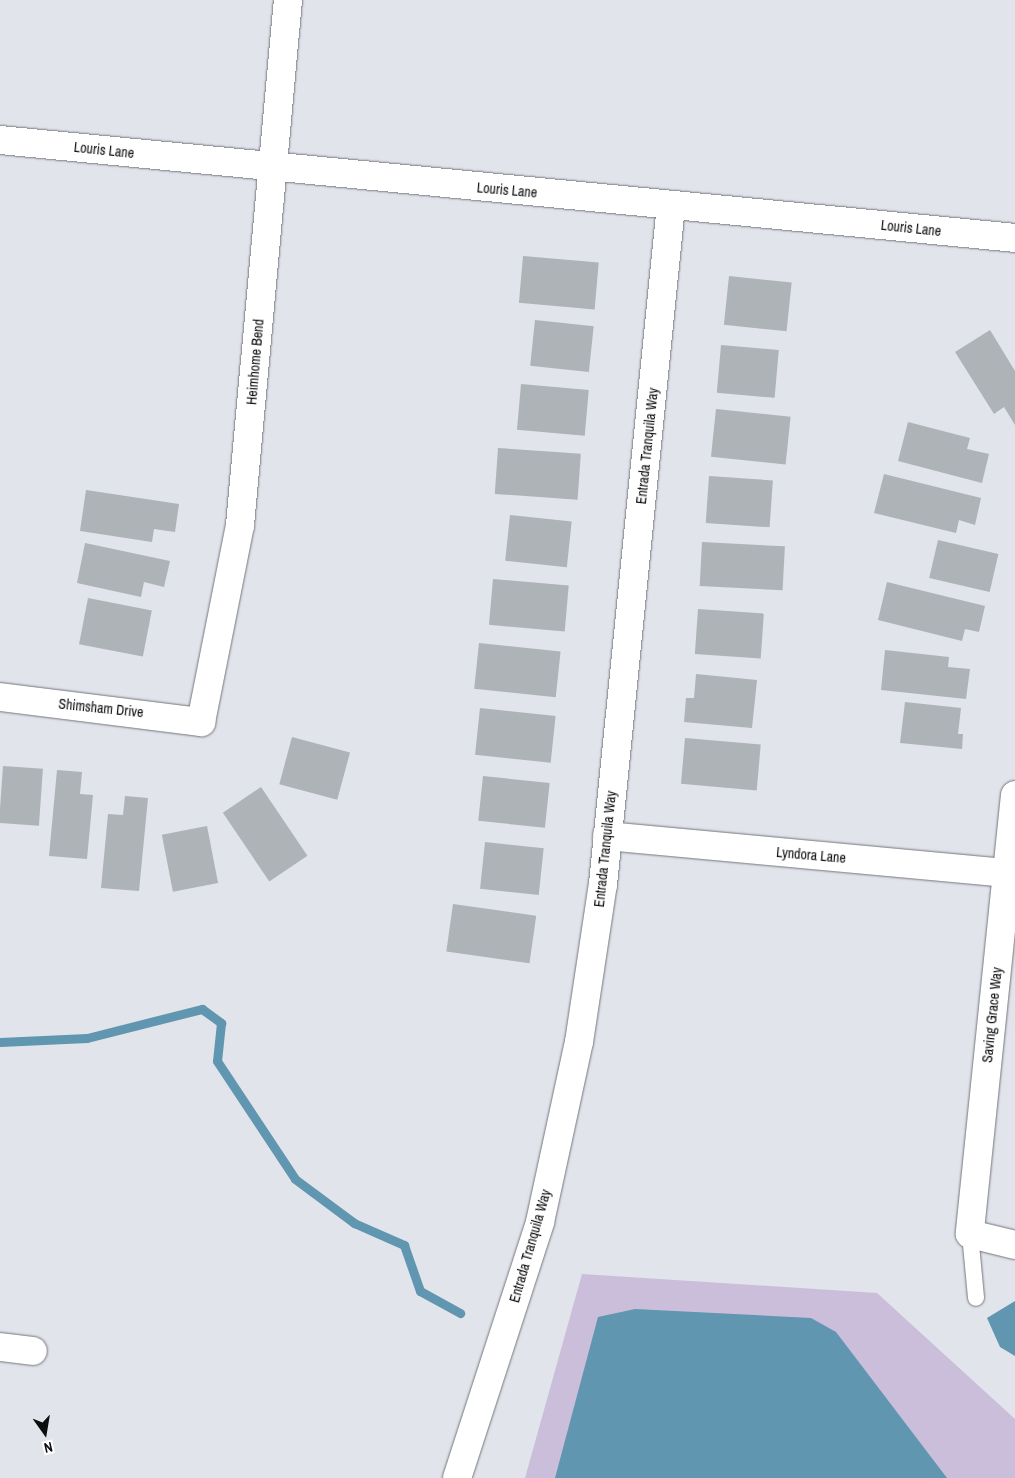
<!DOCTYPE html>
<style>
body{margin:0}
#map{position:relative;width:1015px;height:1478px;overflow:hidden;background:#e1e4ea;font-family:"Archivo Narrow",sans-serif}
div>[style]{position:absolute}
.green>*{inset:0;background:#cabedb}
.water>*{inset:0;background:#6096b0}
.stream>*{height:9px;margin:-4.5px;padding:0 4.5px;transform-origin:4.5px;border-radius:4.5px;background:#6096b0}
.building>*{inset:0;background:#aeb3b8;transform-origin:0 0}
.roads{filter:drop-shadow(0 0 1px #74767c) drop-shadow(0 0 1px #74767c)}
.lane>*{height:16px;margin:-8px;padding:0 8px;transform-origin:8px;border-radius:8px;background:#fff}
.street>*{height:28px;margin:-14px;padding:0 14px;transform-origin:14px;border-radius:14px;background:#fff}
span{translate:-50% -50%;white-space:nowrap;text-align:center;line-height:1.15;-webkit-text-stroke:4px #fff;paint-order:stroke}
.street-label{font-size:14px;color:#0c0d0f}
.north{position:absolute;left:20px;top:1408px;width:50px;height:50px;-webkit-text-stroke:4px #fff;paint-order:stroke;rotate:167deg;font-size:14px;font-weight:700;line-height:20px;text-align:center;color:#0c0d0f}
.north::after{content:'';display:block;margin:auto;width:18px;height:22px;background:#0c0d0f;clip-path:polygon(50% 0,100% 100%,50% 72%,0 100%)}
</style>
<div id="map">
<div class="green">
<div style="clip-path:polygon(582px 1274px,877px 1293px,1015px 1419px,1015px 1478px,525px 1478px)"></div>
</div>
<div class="water">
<div style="clip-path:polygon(1015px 1301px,1015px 1356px,1000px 1347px,987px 1318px)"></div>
<div style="clip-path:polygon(635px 1309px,811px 1318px,836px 1332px,947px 1478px,555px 1478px,598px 1317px)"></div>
</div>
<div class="stream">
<div style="left:0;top:1042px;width:87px;rotate:-2.6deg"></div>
<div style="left:87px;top:1038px;width:119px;rotate:-14.2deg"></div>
<div style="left:202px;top:1009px;width:24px;rotate:36deg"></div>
<div style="left:221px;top:1023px;width:38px;rotate:96deg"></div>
<div style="left:217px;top:1061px;width:141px;rotate:56.5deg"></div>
<div style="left:295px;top:1179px;width:74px;rotate:36.7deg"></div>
<div style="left:354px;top:1223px;width:55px;rotate:23.7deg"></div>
<div style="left:404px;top:1245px;width:49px;rotate:70.8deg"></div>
<div style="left:420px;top:1291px;width:46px;rotate:28.8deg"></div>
</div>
<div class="building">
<div style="left:523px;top:256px;width:76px;height:47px;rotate:5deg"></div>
<div style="left:729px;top:276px;width:63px;height:49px;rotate:6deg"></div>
<div style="left:535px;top:320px;width:59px;height:46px;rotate:6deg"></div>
<div style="clip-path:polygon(990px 330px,1015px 371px,1015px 425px,1004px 407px,994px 414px,955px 352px)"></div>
<div style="left:721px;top:345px;width:58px;height:48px;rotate:5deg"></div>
<div style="left:521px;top:384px;width:68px;height:46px;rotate:5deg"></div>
<div style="left:716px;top:409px;width:75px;height:48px;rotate:6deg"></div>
<div style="clip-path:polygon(908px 422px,970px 438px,967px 449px,989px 454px,982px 483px,898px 461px)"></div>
<div style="left:498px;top:448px;width:83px;height:46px;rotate:4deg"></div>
<div style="clip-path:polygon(884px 474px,981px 498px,975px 525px,959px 520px,956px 533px,874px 513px)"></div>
<div style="left:709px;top:476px;width:64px;height:47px;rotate:4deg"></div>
<div style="clip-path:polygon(86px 490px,179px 504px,175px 532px,154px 529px,152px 542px,80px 531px)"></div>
<div style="left:510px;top:515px;width:62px;height:46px;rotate:6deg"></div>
<div style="left:938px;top:540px;width:62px;height:39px;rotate:13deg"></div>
<div style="left:702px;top:542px;width:83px;height:44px;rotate:3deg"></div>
<div style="clip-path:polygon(85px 543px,170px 561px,164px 587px,144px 582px,141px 597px,77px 583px)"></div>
<div style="left:493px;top:579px;width:76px;height:46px;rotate:5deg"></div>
<div style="clip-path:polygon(887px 582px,985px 606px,979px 632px,965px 629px,962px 641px,878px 620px)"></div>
<div style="left:88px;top:598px;width:65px;height:47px;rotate:11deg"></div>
<div style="left:698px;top:609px;width:66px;height:45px;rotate:4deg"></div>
<div style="left:479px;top:643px;width:82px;height:46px;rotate:6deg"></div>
<div style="clip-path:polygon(885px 650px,949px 657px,948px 667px,970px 669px,966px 699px,881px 690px)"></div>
<div style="clip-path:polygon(696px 674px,757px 680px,752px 728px,684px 722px,686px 698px,694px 698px)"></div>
<div style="clip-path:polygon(905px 702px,961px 708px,958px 734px,963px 734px,962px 749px,900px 743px)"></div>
<div style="left:480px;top:708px;width:76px;height:47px;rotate:6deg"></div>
<div style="left:292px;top:737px;width:60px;height:49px;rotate:15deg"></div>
<div style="left:685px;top:738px;width:76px;height:46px;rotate:5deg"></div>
<div style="left:3px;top:766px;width:40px;height:57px;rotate:4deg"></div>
<div style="clip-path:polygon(57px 770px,82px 772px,80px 794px,93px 795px,87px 859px,49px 856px)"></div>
<div style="left:483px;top:776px;width:67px;height:45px;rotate:6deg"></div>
<div style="left:261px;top:787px;width:83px;height:46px;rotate:56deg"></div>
<div style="clip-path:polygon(125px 796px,148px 798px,139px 891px,101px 888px,108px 814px,123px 815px)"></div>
<div style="left:207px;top:826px;width:58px;height:46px;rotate:79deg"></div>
<div style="left:485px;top:842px;width:59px;height:47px;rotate:6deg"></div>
<div style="left:453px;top:904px;width:84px;height:48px;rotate:8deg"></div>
</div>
<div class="roads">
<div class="lane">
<div style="left:970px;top:1234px;width:64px;rotate:84.6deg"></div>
</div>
<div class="street">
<div style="left:0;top:140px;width:1020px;rotate:5.51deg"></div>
<div style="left:0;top:697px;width:203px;rotate:7.1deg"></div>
<div style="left:201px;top:722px;width:201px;rotate:-78.8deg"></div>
<div style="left:240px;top:525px;width:527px;rotate:-84.78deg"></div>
<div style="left:1015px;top:795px;width:441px;rotate:95.9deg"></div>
<div style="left:970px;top:1234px;width:46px;rotate:13.7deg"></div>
<div style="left:607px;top:836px;width:410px;rotate:5.3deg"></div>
<div style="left:0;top:1347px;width:33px;rotate:7deg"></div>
<div style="left:457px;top:1478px;width:269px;rotate:-72deg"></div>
<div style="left:540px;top:1222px;width:184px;rotate:-77.8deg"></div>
<div style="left:579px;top:1042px;width:160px;rotate:-81.4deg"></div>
<div style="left:603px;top:884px;width:682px;rotate:-84.28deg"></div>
</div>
</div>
<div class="street-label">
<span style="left:104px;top:150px;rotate:6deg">Louris Lane</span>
<span style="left:507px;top:190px;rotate:5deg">Louris Lane</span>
<span style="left:911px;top:228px;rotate:6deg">Louris Lane</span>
<span style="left:255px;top:362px;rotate:-85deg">Heimhome Bend</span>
<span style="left:647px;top:446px;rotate:-84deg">Entrada Tranquila Way</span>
<span style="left:101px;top:708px;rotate:6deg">Shimsham Drive</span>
<span style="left:605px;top:849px;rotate:-84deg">Entrada Tranquila Way</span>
<span style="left:811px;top:855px;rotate:5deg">Lyndora Lane</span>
<span style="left:992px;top:1015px;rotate:-84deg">Saving Grace Way</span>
<span style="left:530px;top:1246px;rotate:-74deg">Entrada Tranquila Way</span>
</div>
<div class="north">N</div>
</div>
